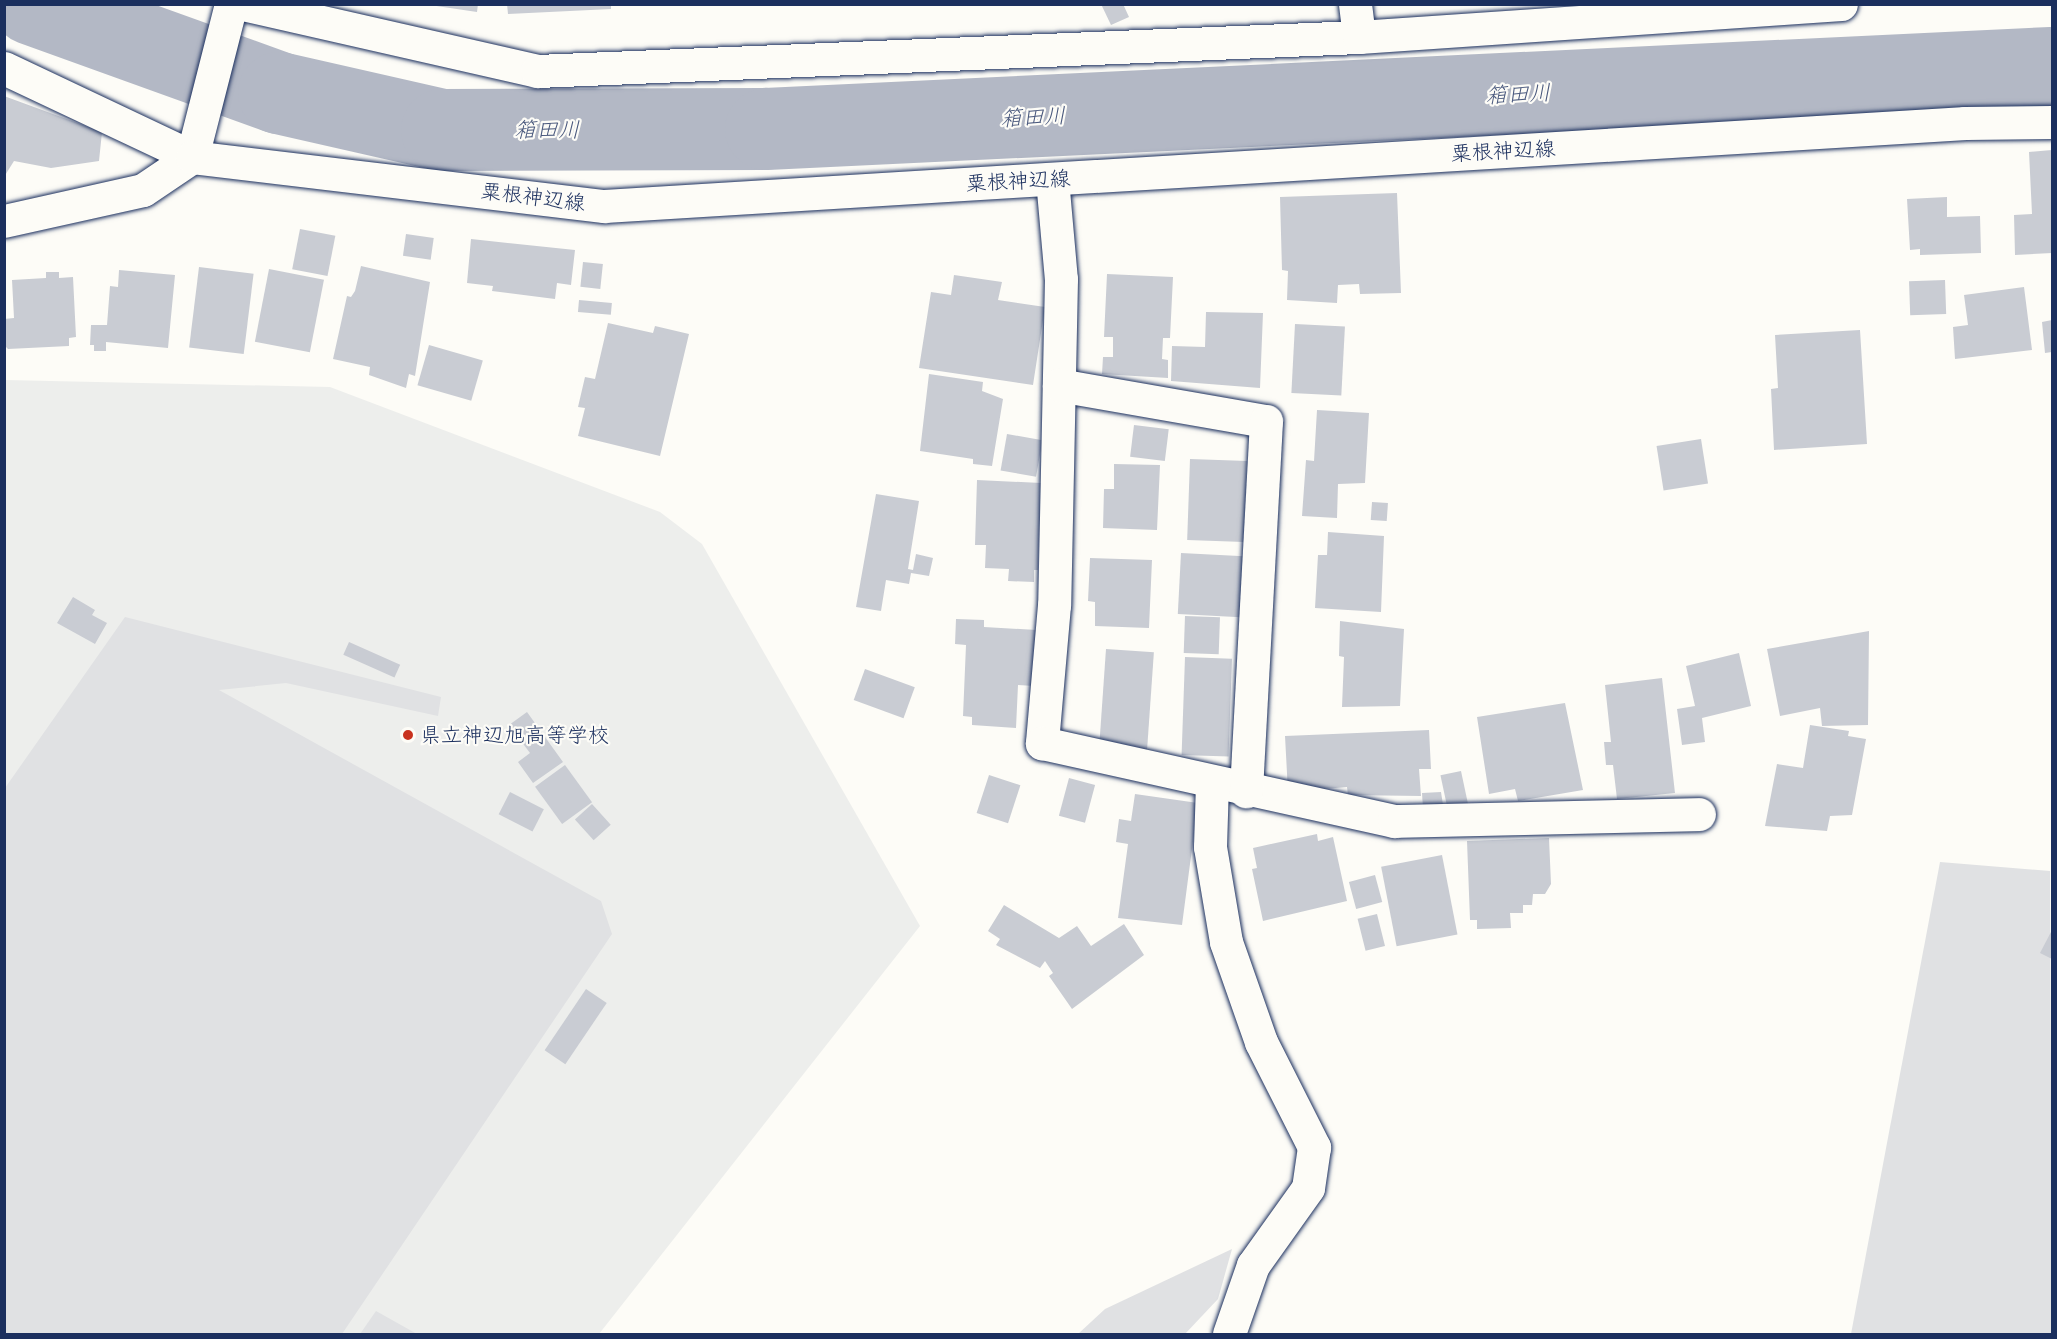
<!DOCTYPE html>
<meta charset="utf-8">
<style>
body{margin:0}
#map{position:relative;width:2057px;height:1339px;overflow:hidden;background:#fdfcf7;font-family:Itim,"Klee One",sans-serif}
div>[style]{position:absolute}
.built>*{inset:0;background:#edeeec}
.green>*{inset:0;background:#e0e1e3}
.river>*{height:82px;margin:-41px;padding:0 41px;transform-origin:41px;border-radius:41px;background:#b3b8c5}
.building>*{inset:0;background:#c9ccd3;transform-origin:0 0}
.roads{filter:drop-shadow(0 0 2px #1b2f5e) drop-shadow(0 0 2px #1b2f5e)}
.minor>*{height:33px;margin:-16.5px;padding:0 16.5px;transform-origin:16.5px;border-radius:16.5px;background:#fdfcf7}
.major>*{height:33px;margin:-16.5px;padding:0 16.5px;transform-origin:16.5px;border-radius:16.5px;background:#fdfcf7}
.dots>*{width:16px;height:16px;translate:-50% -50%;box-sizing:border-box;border:3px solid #fdfcf7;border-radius:50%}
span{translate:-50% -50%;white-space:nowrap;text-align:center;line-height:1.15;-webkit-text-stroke:4.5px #fdfcf7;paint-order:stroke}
.street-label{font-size:21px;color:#1b2f5e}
.poi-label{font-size:21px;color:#1b2f5e}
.left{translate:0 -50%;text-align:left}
.water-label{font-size:22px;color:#49587d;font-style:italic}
.frame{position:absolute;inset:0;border:6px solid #1b2f5e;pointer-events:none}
</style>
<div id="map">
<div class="built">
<div style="clip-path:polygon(5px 380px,330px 387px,660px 512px,702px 544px,920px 926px,599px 1334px,5px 1334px)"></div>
</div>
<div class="green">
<div style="clip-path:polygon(125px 617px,441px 697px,438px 716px,286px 683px,219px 690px,601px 901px,612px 934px,342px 1334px,5px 1334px,5px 788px)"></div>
<div style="clip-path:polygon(1940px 862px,2050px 871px,2052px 1334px,1851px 1334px)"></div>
<div style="clip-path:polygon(1232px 1249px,1218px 1299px,1185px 1334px,1078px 1334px,1105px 1309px)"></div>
<div style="clip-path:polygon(376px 1311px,417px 1334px,360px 1334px)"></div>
</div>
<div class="river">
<div style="left:32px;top:4px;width:263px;rotate:19.8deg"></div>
<div style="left:279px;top:93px;width:167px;rotate:12.8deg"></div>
<div style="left:442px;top:130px;width:324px;rotate:-0.2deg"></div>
<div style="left:766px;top:129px;width:1287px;rotate:-2.72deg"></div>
</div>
<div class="building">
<div style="clip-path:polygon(423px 4px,478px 4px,477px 12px)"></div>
<div style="clip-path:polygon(507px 4px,611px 4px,611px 9px,508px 14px)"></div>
<div style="clip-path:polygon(1101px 4px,1123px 4px,1129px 17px,1111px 25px)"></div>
<div style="clip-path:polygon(4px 96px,102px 132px,99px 161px,51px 168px,14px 161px,4px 177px)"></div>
<div style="clip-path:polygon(2052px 150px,2052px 253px,2015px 255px,2014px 215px,2032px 214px,2029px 152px)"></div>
<div style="clip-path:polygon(1397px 193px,1401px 293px,1360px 294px,1359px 284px,1338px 285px,1337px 303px,1287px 300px,1288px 271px,1282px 270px,1280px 197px)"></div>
<div style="clip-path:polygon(1947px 197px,1947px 217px,1980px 216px,1981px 253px,1920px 255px,1920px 249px,1910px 250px,1907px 199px)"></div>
<div style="left:300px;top:229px;width:36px;height:41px;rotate:11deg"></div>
<div style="left:406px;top:234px;width:28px;height:22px;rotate:8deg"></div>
<div style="clip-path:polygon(471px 239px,575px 250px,571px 285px,557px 283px,555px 299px,492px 291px,493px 286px,467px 283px)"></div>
<div style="left:583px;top:262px;width:20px;height:25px;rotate:6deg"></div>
<div style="clip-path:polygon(361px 266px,430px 282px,415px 376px,409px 374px,406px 388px,369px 375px,370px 367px,333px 359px,347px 296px,351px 297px,355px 291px)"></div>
<div style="left:199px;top:267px;width:55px;height:81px;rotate:7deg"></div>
<div style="left:269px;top:269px;width:56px;height:74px;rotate:11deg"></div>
<div style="clip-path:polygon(119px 270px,175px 275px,168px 348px,106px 342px,106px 351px,94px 351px,94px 345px,90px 345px,91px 325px,107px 325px,110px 286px,118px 287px)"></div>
<div style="clip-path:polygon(46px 272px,59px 272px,59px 278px,73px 277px,76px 337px,69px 338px,69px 346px,8px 349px,4px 345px,4px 319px,14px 318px,12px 280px,46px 278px)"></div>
<div style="clip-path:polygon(1107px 274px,1173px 277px,1170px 338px,1163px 338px,1162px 359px,1168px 360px,1168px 378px,1102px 374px,1103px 357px,1113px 357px,1113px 337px,1104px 337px)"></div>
<div style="clip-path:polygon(954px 275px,1002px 282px,998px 300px,1045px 307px,1033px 385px,919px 368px,931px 292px,951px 295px)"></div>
<div style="left:1945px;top:280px;width:34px;height:36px;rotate:88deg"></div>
<div style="clip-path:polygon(2024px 287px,2032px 350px,1955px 359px,1953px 327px,1968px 325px,1964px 295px)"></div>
<div style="left:579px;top:300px;width:33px;height:12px;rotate:5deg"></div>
<div style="clip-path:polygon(1206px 312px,1263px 313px,1260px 388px,1171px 381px,1172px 346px,1205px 347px)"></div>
<div style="clip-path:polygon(2052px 320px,2052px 352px,2045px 353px,2042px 322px)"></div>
<div style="clip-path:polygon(608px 323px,653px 333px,655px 326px,689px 334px,660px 456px,578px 436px,585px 408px,578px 407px,585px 377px,595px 379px)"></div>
<div style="left:1295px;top:324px;width:50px;height:69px;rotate:3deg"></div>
<div style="clip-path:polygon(1860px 330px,1867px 444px,1774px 450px,1771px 389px,1778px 388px,1775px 335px)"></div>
<div style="left:429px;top:345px;width:56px;height:42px;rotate:16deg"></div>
<div style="clip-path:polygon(929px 374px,983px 382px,982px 391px,1003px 399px,992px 466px,973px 464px,973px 459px,920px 451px)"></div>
<div style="clip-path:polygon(1317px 410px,1369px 413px,1365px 483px,1338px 484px,1337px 518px,1302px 516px,1306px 460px,1314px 461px)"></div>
<div style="left:1134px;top:425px;width:35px;height:32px;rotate:7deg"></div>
<div style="left:1007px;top:434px;width:36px;height:37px;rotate:10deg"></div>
<div style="left:1701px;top:439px;width:45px;height:45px;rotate:81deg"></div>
<div style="left:1190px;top:459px;width:57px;height:81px;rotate:2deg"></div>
<div style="clip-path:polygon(1114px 464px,1160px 465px,1157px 530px,1103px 528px,1104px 489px,1114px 489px)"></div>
<div style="clip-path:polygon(977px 480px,1041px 483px,1038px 570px,1034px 570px,1034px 582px,1008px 581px,1009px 569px,985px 568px,986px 545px,975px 545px)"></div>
<div style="clip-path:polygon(876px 494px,919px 501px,908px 569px,913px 570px,916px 554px,933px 558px,929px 576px,911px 573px,909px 584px,886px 580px,881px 611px,856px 607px)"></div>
<div style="left:1372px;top:502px;width:16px;height:18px;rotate:4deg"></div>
<div style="clip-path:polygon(1328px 532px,1384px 536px,1381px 612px,1315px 608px,1318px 555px,1327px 555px)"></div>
<div style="left:1181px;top:553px;width:63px;height:61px;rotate:3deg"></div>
<div style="clip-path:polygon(1090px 558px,1152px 560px,1149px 628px,1095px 626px,1095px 602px,1088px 601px)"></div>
<div style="clip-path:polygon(73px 597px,95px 610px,92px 615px,107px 623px,95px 644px,57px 623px)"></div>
<div style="left:1185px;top:616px;width:35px;height:37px;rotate:2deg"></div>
<div style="clip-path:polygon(956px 619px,984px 620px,984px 627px,1037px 630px,1034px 686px,1018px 685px,1016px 728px,972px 725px,972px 717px,963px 716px,966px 645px,955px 644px)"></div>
<div style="clip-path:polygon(1340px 621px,1404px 629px,1400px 706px,1342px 707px,1344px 657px,1339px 656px)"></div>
<div style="clip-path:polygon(1869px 631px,1868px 725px,1822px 726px,1820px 708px,1780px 716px,1767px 649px)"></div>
<div style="left:349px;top:642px;width:56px;height:14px;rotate:24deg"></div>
<div style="left:1106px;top:649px;width:48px;height:99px;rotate:4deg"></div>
<div style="clip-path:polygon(1739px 653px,1751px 706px,1702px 718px,1705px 742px,1682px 745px,1677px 709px,1695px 706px,1686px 666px)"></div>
<div style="left:1185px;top:657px;width:47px;height:98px;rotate:2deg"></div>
<div style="left:865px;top:669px;width:53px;height:33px;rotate:20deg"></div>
<div style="clip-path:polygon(1662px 678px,1675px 793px,1617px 799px,1613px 765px,1606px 765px,1604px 742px,1611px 742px,1605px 685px)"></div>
<div style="clip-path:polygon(1565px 703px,1583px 790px,1518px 801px,1515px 789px,1489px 794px,1477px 717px)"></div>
<div style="clip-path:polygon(527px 712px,563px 762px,533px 783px,518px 762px,530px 753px,509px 725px)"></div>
<div style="clip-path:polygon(1810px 725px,1849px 731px,1848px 736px,1866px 739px,1852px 815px,1830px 816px,1827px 831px,1765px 826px,1777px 764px,1803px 768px)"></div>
<div style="clip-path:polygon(1429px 730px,1431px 769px,1419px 769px,1421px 796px,1348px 795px,1347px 787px,1288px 792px,1285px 736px)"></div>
<div style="left:565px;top:765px;width:46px;height:37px;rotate:54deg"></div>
<div style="left:1461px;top:771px;width:34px;height:21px;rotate:78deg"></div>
<div style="left:989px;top:775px;width:33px;height:40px;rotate:18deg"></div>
<div style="left:1069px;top:778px;width:27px;height:39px;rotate:15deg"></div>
<div style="left:510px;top:792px;width:38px;height:25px;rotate:27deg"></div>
<div style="clip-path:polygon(1441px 792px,1443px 805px,1423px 808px,1422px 793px)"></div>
<div style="clip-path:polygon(1135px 794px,1198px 803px,1182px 925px,1118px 918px,1128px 844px,1116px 842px,1119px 819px,1131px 821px)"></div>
<div style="left:592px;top:804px;width:28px;height:23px;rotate:48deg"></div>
<div style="clip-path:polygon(1317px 834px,1318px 841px,1333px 837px,1347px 901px,1263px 921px,1252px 869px,1257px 868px,1253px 848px)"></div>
<div style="clip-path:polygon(1549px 838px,1551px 884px,1545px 894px,1533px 894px,1532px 905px,1523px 905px,1523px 913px,1510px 913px,1511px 928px,1477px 929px,1477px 920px,1470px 920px,1467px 841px)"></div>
<div style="left:1442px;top:855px;width:81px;height:62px;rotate:79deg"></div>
<div style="left:1375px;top:875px;width:28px;height:27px;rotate:75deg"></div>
<div style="clip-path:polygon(1004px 905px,1059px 938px,1077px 926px,1091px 946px,1124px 924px,1144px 955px,1072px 1009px,1049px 976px,1053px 973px,1045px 961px,1040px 968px,996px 945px,1000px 939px,988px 931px)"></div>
<div style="left:1377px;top:914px;width:33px;height:20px;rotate:76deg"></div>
<div style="clip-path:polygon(2052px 930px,2052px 959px,2040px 953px)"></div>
<div style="left:586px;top:989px;width:25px;height:74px;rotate:34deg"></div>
</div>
<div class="roads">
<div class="minor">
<div style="left:243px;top:4px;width:302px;rotate:12.8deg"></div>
<div style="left:537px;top:71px;width:823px;rotate:-2.37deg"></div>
<div style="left:1359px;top:37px;width:483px;rotate:-3.9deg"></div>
<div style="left:1355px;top:4px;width:33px;rotate:83deg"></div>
<div style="left:1052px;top:179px;width:100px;rotate:84.9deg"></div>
<div style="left:1061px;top:279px;width:326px;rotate:91.2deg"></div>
<div style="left:1054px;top:605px;width:139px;rotate:95deg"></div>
<div style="left:1042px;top:743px;width:361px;rotate:12.5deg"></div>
<div style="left:1394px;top:821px;width:305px;rotate:-1.3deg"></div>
<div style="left:4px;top:221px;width:142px;rotate:-12.6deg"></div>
<div style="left:143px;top:190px;width:59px;rotate:-34deg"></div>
<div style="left:192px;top:157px;width:158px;rotate:-75.7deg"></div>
<div style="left:1059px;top:385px;width:210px;rotate:9.9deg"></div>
<div style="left:1266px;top:421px;width:371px;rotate:93.1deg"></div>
<div style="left:1212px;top:783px;width:64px;rotate:91.8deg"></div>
<div style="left:1210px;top:847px;width:96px;rotate:80.4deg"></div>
<div style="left:1226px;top:942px;width:106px;rotate:70.7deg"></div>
<div style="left:1261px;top:1042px;width:118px;rotate:63.2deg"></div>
<div style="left:1314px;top:1147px;width:41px;rotate:98.3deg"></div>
<div style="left:1308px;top:1188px;width:95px;rotate:125.5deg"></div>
<div style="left:1253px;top:1265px;width:73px;rotate:109.2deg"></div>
</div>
<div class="major">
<div style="left:4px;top:68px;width:208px;rotate:25.3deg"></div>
<div style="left:192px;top:157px;width:415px;rotate:6.8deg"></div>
<div style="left:604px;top:206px;width:1364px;rotate:-3.49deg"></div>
<div style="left:1965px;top:123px;width:87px;rotate:-0.7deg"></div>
</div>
</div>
<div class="dots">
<div style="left:408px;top:735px;background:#c8321e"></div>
</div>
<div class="street-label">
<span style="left:1503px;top:151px;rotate:-3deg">粟根神辺線</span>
<span style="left:1018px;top:181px;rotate:-3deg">粟根神辺線</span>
<span style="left:533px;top:197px;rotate:7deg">粟根神辺線</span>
</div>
<div class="poi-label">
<span class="left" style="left:420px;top:735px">県立神辺旭高等学校</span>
</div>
<div class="water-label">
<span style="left:1518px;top:94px;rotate:-3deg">箱田川</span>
<span style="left:1033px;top:117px;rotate:-3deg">箱田川</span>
<span style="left:547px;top:130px">箱田川</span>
</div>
<div class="frame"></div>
</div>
